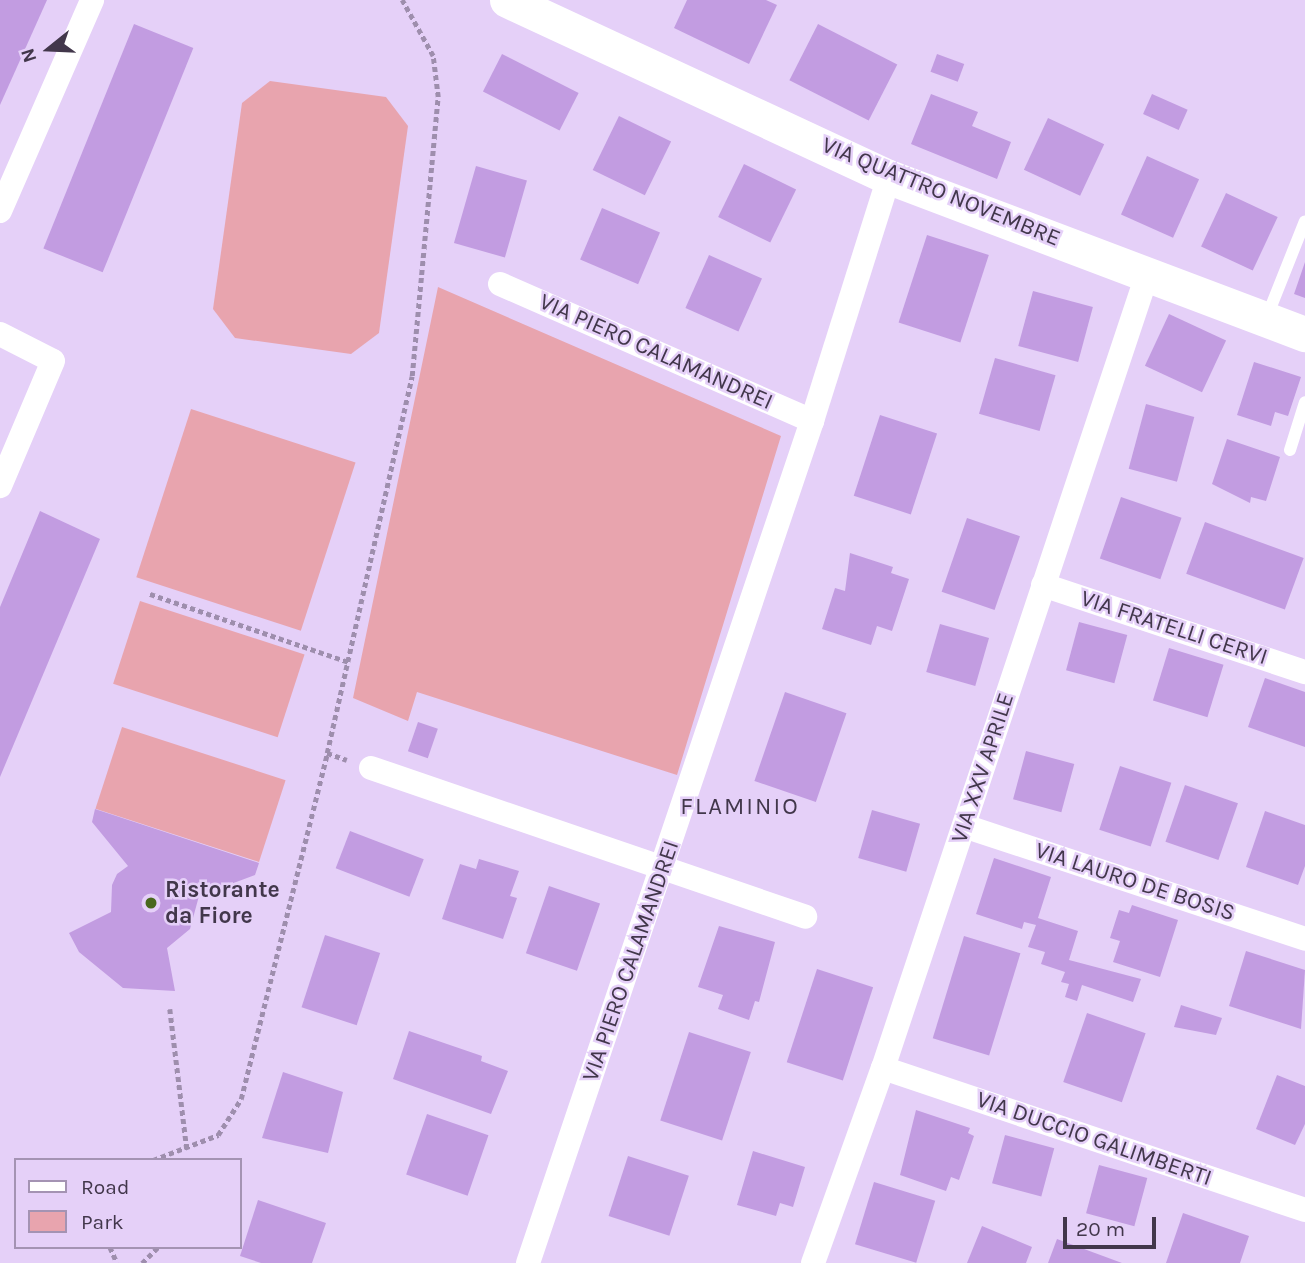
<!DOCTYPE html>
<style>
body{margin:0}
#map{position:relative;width:1305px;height:1263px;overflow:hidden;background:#e5d0f8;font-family:Karla,sans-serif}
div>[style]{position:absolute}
.green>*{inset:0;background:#e8a4ae;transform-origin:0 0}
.building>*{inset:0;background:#c29ce1;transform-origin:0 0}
.path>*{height:4.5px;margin-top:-2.25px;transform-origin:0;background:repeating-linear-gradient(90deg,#9e8ead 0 5px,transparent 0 8.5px)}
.lane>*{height:12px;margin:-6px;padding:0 6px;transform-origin:6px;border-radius:6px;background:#fff}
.street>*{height:24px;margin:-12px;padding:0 12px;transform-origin:12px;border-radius:12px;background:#fff}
.secondary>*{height:35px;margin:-17.5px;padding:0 17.5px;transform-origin:17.5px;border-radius:17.5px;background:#fff}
.dots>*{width:19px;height:19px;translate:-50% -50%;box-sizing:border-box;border:4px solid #e5d0f8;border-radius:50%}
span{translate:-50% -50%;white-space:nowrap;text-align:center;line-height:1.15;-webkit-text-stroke:5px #e5d0f8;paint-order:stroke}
.street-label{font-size:23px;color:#42374b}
.poi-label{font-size:23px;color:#42374b;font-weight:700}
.left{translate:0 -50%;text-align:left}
.neighbourhood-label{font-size:24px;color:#42374b;letter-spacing:2px}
.legend{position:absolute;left:14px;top:1158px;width:228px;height:91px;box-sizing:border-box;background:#e5d0f8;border:2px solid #a493b3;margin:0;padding:9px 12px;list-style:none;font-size:21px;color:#42374b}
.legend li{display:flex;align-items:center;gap:14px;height:35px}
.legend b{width:35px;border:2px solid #a493b3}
.north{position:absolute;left:14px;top:14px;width:70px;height:70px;-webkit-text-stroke:5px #e5d0f8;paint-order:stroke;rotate:252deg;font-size:19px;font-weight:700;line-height:28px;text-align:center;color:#42374b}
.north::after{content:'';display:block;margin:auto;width:24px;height:32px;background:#42374b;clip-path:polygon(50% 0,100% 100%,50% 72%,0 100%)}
.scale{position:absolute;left:1063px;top:1217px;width:93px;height:32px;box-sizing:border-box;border:4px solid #42374b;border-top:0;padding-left:9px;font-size:21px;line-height:24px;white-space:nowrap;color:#42374b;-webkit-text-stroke:5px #e5d0f8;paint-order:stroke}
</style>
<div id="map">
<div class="green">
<div style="clip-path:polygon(270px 81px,386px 97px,408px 126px,379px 333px,351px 354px,235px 338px,213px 309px,242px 103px)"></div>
<div style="clip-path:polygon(438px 287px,781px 436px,677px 775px,417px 692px,408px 721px,353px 698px)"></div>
<div style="left:191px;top:409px;width:173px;height:177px;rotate:18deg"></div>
<div style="left:140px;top:601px;width:173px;height:87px;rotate:18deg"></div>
<div style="left:122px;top:727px;width:172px;height:86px;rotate:18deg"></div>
</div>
<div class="building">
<div style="clip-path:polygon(0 0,47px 0,0 105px)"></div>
<div style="clip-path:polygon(687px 0,766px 0,777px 5px,749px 64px,674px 28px)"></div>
<div style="left:134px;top:24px;width:64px;height:242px;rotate:22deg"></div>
<div style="left:818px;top:24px;width:89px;height:63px;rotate:27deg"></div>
<div style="left:502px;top:54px;width:86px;height:42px;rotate:27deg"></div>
<div style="left:937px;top:54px;width:29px;height:19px;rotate:20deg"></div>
<div style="clip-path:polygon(931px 94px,978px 112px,972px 126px,1011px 142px,997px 179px,911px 144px)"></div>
<div style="left:1152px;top:94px;width:39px;height:22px;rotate:24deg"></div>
<div style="left:619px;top:116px;width:58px;height:60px;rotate:26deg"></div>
<div style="left:1048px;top:118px;width:62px;height:57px;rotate:25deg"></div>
<div style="left:1147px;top:156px;width:57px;height:64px;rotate:24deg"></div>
<div style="left:744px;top:164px;width:58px;height:59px;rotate:26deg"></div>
<div style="left:476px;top:166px;width:53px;height:80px;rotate:16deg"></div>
<div style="left:1226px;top:193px;width:57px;height:59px;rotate:25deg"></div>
<div style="left:602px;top:208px;width:63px;height:56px;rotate:23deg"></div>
<div style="left:927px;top:235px;width:65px;height:92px;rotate:18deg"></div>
<div style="left:709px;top:255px;width:58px;height:58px;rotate:24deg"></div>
<div style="clip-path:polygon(1305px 262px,1305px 298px,1294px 294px)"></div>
<div style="left:1033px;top:291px;width:62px;height:57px;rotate:15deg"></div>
<div style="left:1169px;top:314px;width:63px;height:57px;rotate:25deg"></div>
<div style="left:995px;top:358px;width:63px;height:58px;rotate:16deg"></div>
<div style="clip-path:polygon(1254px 362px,1301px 377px,1288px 416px,1275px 412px,1271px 426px,1237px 415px)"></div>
<div style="left:1146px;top:404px;width:50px;height:67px;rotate:15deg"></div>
<div style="left:880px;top:415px;width:60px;height:85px;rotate:18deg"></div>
<div style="clip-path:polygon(1227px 439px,1280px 457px,1266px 501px,1251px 497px,1250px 503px,1212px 484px)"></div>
<div style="left:1121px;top:497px;width:64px;height:65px;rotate:19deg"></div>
<div style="clip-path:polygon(40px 511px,100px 539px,0 777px,0 607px)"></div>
<div style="left:967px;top:518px;width:56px;height:78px;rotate:19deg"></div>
<div style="left:1205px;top:522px;width:105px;height:55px;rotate:20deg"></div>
<div style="clip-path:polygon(850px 553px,893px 567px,891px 573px,909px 579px,892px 631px,877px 626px,871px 645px,822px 629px,835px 588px,845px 591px)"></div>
<div style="left:1079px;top:622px;width:50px;height:50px;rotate:15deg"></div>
<div style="left:940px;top:624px;width:51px;height:50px;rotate:16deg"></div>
<div style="left:1169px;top:648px;width:57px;height:55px;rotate:17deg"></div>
<div style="clip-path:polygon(1265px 678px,1305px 692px,1305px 747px,1248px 727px)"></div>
<div style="left:785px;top:692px;width:65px;height:94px;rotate:19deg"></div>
<div style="left:418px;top:722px;width:21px;height:31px;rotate:19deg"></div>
<div style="left:1026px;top:751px;width:50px;height:50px;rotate:15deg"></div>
<div style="left:1120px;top:766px;width:54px;height:67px;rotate:18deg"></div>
<div style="left:1185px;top:785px;width:56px;height:60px;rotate:19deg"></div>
<div style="clip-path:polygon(95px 809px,259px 863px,255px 875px,199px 896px,190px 929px,167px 948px,175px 991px,123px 988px,79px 952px,69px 933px,111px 912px,112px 885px,117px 874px,128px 866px,92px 822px)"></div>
<div style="left:872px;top:810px;width:50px;height:50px;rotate:16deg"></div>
<div style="clip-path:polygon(1265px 811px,1305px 825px,1305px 866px,1298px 885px,1246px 867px)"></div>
<div style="left:350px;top:831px;width:79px;height:40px;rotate:21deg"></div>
<div style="clip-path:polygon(994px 858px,1051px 877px,1038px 918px,1078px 931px,1069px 960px,1141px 979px,1133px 1002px,1082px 985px,1077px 1001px,1065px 997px,1069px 984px,1061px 982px,1065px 972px,1041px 964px,1045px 952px,1028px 947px,1036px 925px,1024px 922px,1022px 929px,976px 914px)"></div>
<div style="clip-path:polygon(479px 859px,519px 871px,510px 896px,517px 898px,503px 939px,442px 919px,460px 864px,476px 869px)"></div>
<div style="left:549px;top:886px;width:54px;height:71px;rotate:19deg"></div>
<div style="clip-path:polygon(1132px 905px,1178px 920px,1160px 977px,1113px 962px,1120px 941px,1110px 938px,1119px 910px,1129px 913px)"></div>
<div style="clip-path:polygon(719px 926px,775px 942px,759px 1002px,755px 1001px,749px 1020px,718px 1009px,723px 995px,698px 987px)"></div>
<div style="left:325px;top:935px;width:58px;height:76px;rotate:18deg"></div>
<div style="left:964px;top:936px;width:59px;height:107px;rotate:17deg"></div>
<div style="clip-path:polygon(1246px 951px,1305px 970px,1301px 1029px,1229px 1006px)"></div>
<div style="left:817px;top:969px;width:59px;height:98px;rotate:18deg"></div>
<div style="clip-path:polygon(1181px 1005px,1222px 1018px,1216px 1035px,1174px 1027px)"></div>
<div style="left:1087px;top:1013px;width:62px;height:73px;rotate:19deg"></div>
<div style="clip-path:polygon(409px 1031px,482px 1056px,481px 1061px,508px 1071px,491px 1114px,393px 1079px)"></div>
<div style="left:689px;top:1032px;width:65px;height:93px;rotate:18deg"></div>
<div style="clip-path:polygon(283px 1072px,343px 1092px,328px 1153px,262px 1138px)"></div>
<div style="clip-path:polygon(1277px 1075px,1305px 1086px,1305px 1124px,1295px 1145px,1256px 1129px)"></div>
<div style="clip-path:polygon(916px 1110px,970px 1128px,968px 1133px,974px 1136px,959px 1180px,951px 1177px,946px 1191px,900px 1175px)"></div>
<div style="left:427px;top:1114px;width:65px;height:64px;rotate:19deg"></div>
<div style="left:1005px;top:1135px;width:51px;height:50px;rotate:15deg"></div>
<div style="clip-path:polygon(753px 1151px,805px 1167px,793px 1207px,780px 1203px,776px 1216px,737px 1205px)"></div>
<div style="left:628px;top:1156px;width:64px;height:63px;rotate:18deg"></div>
<div style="left:1099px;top:1165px;width:50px;height:50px;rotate:15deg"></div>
<div style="left:874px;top:1182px;width:64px;height:65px;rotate:17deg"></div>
<div style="clip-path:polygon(258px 1200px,326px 1223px,312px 1263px,261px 1263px,240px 1256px)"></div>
<div style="clip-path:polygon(1183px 1213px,1249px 1236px,1240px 1263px,1166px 1263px)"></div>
<div style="clip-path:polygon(982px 1226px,1032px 1247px,1026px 1263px,967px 1263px)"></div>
<div style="clip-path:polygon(1057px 1239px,1122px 1263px,1048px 1263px)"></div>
</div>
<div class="path">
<div style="left:150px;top:594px;width:210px;rotate:18.9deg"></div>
<div style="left:327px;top:753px;width:21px;rotate:19deg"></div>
<div style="left:170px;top:1009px;width:141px;rotate:83.1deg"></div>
<div style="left:153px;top:1160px;width:70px;rotate:-21deg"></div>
<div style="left:218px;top:1135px;width:43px;rotate:-57.4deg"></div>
<div style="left:241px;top:1099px;width:357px;rotate:-76deg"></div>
<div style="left:327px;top:753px;width:386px;rotate:-77.3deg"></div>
<div style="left:412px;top:376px;width:280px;rotate:-84.7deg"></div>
<div style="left:438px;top:97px;width:41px;rotate:-97deg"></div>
<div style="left:433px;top:56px;width:64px;rotate:-119deg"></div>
<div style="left:110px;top:1247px;width:17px;rotate:66deg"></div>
<div style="left:142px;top:1263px;width:23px;rotate:-45deg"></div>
</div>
<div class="lane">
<div style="left:1266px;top:319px;width:105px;rotate:-68.3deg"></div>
<div style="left:1290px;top:450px;width:50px;rotate:-72.6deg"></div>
</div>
<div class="street">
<div style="left:0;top:211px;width:230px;rotate:-66.4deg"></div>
<div style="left:500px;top:284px;width:341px;rotate:23.7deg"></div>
<div style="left:0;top:334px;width:59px;rotate:27deg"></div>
<div style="left:53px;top:361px;width:136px;rotate:113deg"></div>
<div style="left:1043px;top:585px;width:276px;rotate:18.4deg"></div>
<div style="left:371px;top:768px;width:459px;rotate:18.9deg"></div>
<div style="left:964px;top:826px;width:359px;rotate:18.3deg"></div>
<div style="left:883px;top:1068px;width:445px;rotate:18.6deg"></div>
<div style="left:528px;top:1263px;width:889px;rotate:-71.36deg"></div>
<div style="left:812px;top:421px;width:256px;rotate:-72.5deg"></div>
<div style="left:813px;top:1263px;width:207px;rotate:-70.3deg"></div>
<div style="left:883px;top:1068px;width:839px;rotate:-71.59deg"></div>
</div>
<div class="secondary">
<div style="left:507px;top:0;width:421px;rotate:24.9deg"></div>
<div style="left:889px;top:177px;width:445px;rotate:20.7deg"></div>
</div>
<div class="dots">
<div style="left:151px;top:903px;background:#49681d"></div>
</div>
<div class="street-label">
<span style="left:941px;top:192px;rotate:22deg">VIA QUATTRO NOVEMBRE</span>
<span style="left:656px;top:352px;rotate:24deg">VIA PIERO CALAMANDREI</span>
<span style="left:1174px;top:628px;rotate:18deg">VIA FRATELLI CERVI</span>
<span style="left:983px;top:768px;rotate:-72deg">VIA XXV APRILE</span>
<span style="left:1135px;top:882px;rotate:18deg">VIA LAURO DE BOSIS</span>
<span style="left:631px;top:961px;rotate:-71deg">VIA PIERO CALAMANDREI</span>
<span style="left:1094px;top:1139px;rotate:19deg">VIA DUCCIO GALIMBERTI</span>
</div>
<div class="poi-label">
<span class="left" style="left:165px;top:903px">Ristorante<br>da Fiore</span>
</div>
<div class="neighbourhood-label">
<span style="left:740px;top:807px">FLAMINIO</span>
</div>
<ul class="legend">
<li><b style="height:9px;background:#fff"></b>Road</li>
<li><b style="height:19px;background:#e8a4ae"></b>Park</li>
</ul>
<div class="north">N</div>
<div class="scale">20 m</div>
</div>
